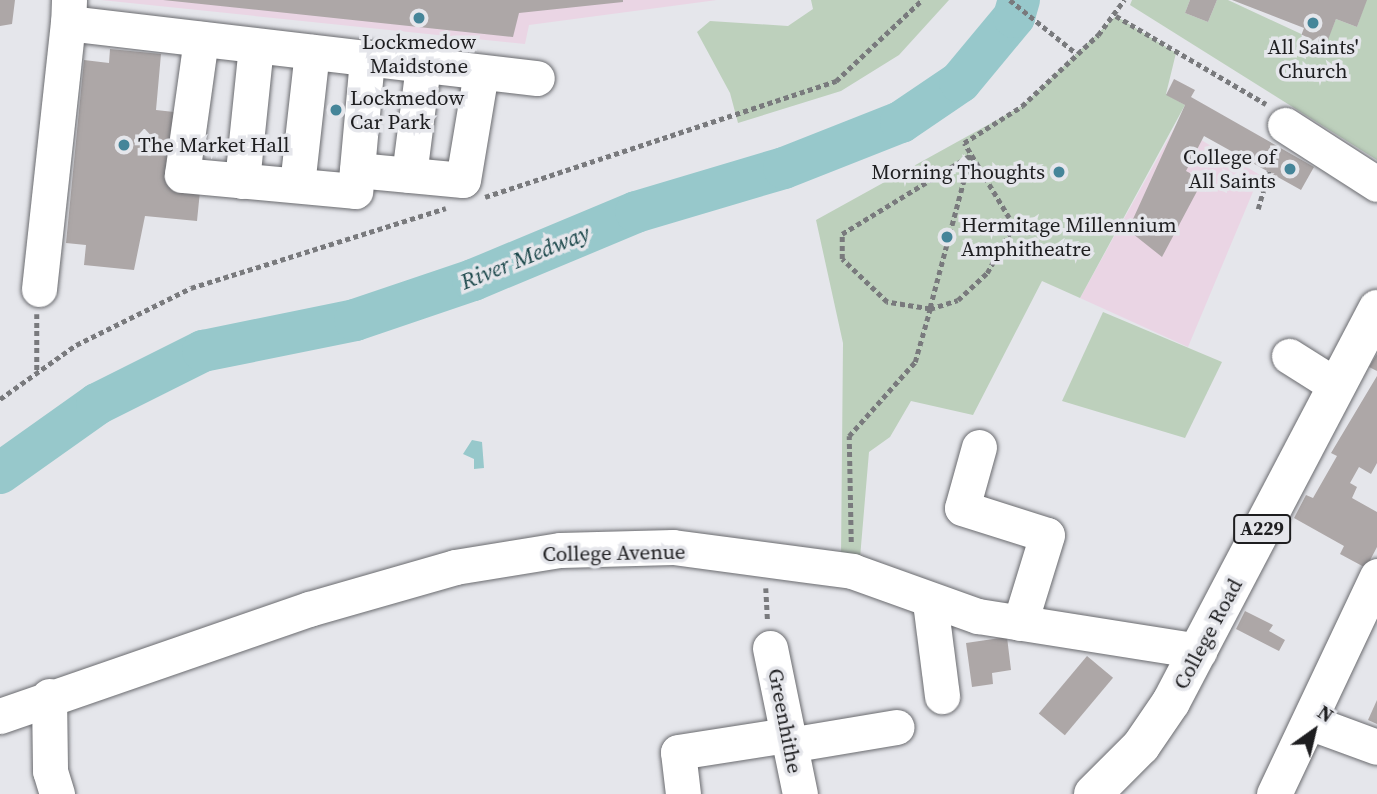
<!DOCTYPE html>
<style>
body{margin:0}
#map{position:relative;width:1377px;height:794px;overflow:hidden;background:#e5e6eb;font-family:"Source Serif 4",serif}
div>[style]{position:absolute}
.commercial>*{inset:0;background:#ead5e4}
.green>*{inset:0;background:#bdd0bc}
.water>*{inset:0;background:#97c8cb}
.river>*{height:42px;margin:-21px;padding:0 21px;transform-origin:21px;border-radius:21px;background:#97c8cb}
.building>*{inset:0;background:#ada7a7;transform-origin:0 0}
.path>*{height:4.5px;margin-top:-2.25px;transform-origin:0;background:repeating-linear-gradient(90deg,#797a7d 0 5px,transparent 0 8.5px)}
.roads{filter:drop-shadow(0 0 2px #6a6b6f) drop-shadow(0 0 2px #6a6b6f)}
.minor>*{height:35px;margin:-17.5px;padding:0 17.5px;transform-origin:17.5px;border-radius:17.5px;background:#fff}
.highway>*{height:38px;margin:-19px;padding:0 19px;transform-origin:19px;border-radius:19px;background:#fff}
.dots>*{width:19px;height:19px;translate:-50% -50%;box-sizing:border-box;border:4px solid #e5e6eb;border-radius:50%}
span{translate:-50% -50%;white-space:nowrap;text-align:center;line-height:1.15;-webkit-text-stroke:7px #e5e6eb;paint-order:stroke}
.shield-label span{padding:2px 5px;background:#e5e6eb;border:2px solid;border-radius:5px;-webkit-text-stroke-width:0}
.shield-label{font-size:19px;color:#1e1e20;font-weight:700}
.poi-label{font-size:21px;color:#1e1e20}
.left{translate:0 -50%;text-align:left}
.right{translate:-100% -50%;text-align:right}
.street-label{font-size:21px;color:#1e1e20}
.water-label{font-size:23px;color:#1b474a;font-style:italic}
.north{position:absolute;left:1279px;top:696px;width:70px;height:70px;-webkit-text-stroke:5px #e5e6eb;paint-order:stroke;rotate:34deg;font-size:19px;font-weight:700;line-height:28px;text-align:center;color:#1e1e20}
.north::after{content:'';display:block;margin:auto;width:24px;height:32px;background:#1e1e20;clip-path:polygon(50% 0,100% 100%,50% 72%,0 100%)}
</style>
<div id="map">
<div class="commercial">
<div style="clip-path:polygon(101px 0,717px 0,529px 25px,525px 44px)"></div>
<div style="clip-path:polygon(1176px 125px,1260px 175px,1188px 347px,1080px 298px)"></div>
</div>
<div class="green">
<div style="clip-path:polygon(811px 0,949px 0,899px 55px,841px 91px,738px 123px,730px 93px,697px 32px,710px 21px,788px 26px,813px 9px)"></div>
<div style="clip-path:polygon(1132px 0,1190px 0,1185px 13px,1208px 22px,1217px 0,1228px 0,1325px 45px,1336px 19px,1357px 27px,1366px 0,1377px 0,1377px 160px,1130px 5px)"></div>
<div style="clip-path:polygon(1116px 16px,1176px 53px,1166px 94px,1185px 105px,1080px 298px,1042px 281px,973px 415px,911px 401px,890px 437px,869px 452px,860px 558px,841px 557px,843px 343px,816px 220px,1022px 106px)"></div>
<div style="clip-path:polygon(1103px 312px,1222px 362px,1185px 438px,1062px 401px)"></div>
</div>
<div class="water">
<div style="clip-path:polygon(472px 440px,482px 442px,484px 468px,474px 469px,474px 459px,463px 454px)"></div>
</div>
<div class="river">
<div style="left:0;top:473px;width:119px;rotate:-35.4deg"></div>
<div style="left:97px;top:404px;width:119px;rotate:-26.6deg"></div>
<div style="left:203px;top:351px;width:155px;rotate:-11.5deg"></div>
<div style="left:355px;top:320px;width:125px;rotate:-18.7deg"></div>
<div style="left:473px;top:280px;width:177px;rotate:-22.6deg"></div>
<div style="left:636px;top:212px;width:154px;rotate:-16.6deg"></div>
<div style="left:784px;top:168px;width:126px;rotate:-21.5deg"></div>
<div style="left:901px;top:122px;width:71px;rotate:-34.1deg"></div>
<div style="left:960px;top:82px;width:85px;rotate:-50.3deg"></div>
<div style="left:1014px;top:17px;width:18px;rotate:-74deg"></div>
</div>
<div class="building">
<div style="clip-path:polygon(0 0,15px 0,12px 24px,0 26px)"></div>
<div style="clip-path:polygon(163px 0,623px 0,623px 2px,519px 13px,513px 37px)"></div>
<div style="clip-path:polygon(1190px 0,1217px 0,1208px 22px,1185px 13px)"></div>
<div style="clip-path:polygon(1232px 0,1367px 0,1357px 27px,1336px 19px,1326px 45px,1301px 36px,1304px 28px)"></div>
<div style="clip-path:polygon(110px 49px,161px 54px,156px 110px,174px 112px,201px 181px,197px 221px,145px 216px,134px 270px,84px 265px,86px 245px,66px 243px,84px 60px,109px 63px)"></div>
<div style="clip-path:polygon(1174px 79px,1195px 90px,1191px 97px,1314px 167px,1301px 190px,1204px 136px,1186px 171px,1203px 180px,1162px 257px,1128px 230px,1185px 105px,1166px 95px)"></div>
<div style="clip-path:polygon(1377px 354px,1377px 371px,1369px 367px)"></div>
<div style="clip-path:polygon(1377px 376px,1377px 463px,1371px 474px,1359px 467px,1350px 483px,1357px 487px,1352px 498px,1377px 512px,1377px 547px,1366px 568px,1340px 554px,1344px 546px,1294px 518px,1306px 495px,1313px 498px,1337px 456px,1331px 453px)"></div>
<div style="clip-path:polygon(1245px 611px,1273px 625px,1269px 631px,1285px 640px,1279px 651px,1236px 629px)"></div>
<div style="clip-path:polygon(1007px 637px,1011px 670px,992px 673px,993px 684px,972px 687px,966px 643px)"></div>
<div style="left:1087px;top:656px;width:34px;height:75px;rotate:40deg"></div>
<div style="clip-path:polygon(1377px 700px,1377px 724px,1368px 720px)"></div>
</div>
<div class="path">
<div style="left:1010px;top:0;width:85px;rotate:38.8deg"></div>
<div style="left:1116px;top:16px;width:174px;rotate:30.4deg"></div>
<div style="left:971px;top:155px;width:159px;rotate:104.9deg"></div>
<div style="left:930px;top:309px;width:44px;rotate:-170.8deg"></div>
<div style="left:887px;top:302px;width:62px;rotate:-136.3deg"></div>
<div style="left:842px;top:259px;width:25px;rotate:-90deg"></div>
<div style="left:842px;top:234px;width:151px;rotate:-31.5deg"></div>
<div style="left:485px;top:197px;width:370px;rotate:-18.3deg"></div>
<div style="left:836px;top:81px;width:118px;rotate:-43.3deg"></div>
<div style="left:1258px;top:209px;width:41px;rotate:-74.2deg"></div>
<div style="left:37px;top:314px;width:58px;rotate:90deg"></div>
<div style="left:0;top:399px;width:93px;rotate:-35.4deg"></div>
<div style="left:76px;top:345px;width:128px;rotate:-26.4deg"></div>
<div style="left:191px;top:288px;width:267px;rotate:-17.4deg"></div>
<div style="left:851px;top:542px;width:106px;rotate:-91.1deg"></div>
<div style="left:849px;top:436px;width:99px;rotate:-48.3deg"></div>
<div style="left:915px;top:362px;width:55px;rotate:-74.2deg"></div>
<div style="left:930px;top:309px;width:29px;rotate:-18deg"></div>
<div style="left:958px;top:300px;width:40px;rotate:-43deg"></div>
<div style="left:987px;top:273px;width:45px;rotate:-60.6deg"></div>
<div style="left:1009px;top:234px;width:16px;rotate:-90deg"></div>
<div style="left:1009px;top:218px;width:87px;rotate:-121deg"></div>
<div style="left:964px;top:143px;width:69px;rotate:-32.5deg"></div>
<div style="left:1022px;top:106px;width:104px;rotate:-43.1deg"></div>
<div style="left:1098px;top:35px;width:44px;rotate:-53.4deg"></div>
<div style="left:766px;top:588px;width:33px;rotate:87deg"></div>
</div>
<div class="roads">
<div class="minor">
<div style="left:69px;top:0;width:23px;rotate:92deg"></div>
<div style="left:68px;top:23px;width:472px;rotate:6.7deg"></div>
<div style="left:201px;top:39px;width:137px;rotate:98deg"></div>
<div style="left:182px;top:175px;width:174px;rotate:5.3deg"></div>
<div style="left:355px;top:191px;width:134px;rotate:-84.8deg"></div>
<div style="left:1285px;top:125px;width:109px;rotate:32.7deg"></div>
<div style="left:357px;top:170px;width:106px;rotate:5.4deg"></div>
<div style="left:463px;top:180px;width:109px;rotate:-80.5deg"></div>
<div style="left:409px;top:175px;width:111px;rotate:-82.7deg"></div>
<div style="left:242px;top:181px;width:136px;rotate:-84.1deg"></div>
<div style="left:297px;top:185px;width:134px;rotate:-83.6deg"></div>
<div style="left:39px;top:289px;width:268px;rotate:-83.8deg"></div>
<div style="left:1289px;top:356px;width:54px;rotate:32.2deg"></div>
<div style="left:979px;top:447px;width:63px;rotate:105.6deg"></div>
<div style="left:962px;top:508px;width:89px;rotate:17.6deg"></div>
<div style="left:1047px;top:535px;width:92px;rotate:107.1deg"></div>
<div style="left:930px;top:602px;width:95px;rotate:82.7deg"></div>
<div style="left:770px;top:648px;width:149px;rotate:78.4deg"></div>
<div style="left:49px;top:696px;width:75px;rotate:89.2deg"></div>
<div style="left:50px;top:771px;width:24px;rotate:73deg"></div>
<div style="left:0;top:716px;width:327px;rotate:-19.1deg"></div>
<div style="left:309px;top:609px;width:152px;rotate:-16deg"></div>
<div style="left:455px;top:567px;width:106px;rotate:-9.2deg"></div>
<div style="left:560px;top:550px;width:113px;rotate:-1.5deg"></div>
<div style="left:673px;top:547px;width:181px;rotate:7.6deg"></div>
<div style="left:852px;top:571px;width:134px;rotate:19.7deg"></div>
<div style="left:978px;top:616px;width:224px;rotate:9deg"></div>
<div style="left:1309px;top:722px;width:72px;rotate:20.2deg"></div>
<div style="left:789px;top:745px;width:109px;rotate:-9.5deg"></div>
<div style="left:683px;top:794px;width:42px;rotate:-96.8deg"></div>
<div style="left:678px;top:752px;width:110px;rotate:-8.9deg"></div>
<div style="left:1274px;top:794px;width:241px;rotate:-64.7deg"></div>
</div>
<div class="highway">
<div style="left:1093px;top:794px;width:68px;rotate:-45deg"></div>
<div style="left:1141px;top:746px;width:53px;rotate:-55.7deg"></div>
<div style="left:1171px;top:702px;width:444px;rotate:-62.3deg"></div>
</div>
</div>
<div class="dots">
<div style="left:419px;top:18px;background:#458599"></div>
<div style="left:1313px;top:23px;background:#458599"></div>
<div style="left:336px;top:110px;background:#458599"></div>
<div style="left:124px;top:145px;background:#458599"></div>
<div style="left:1290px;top:169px;background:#458599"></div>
<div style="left:1059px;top:172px;background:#458599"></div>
<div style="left:947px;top:237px;background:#458599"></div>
</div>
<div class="shield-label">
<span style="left:1262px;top:529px">A229</span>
</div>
<div class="poi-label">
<span style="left:419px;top:54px">Lockmedow<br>Maidstone</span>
<span style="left:1313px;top:59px">All Saints'<br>Church</span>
<span class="left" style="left:350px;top:110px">Lockmedow<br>Car Park</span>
<span class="left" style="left:138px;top:145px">The Market Hall</span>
<span class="right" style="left:1276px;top:169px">College of<br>All Saints</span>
<span class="right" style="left:1045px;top:172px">Morning Thoughts</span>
<span class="left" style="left:961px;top:237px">Hermitage Millennium<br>Amphitheatre</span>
</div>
<div class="street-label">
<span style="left:614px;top:553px;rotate:-1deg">College Avenue</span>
<span style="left:1208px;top:634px;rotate:-62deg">College Road</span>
<span style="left:785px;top:721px;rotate:79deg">Greenhithe</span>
</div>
<div class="water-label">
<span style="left:525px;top:257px;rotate:-22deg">River Medway</span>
</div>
<div class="north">N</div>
</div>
